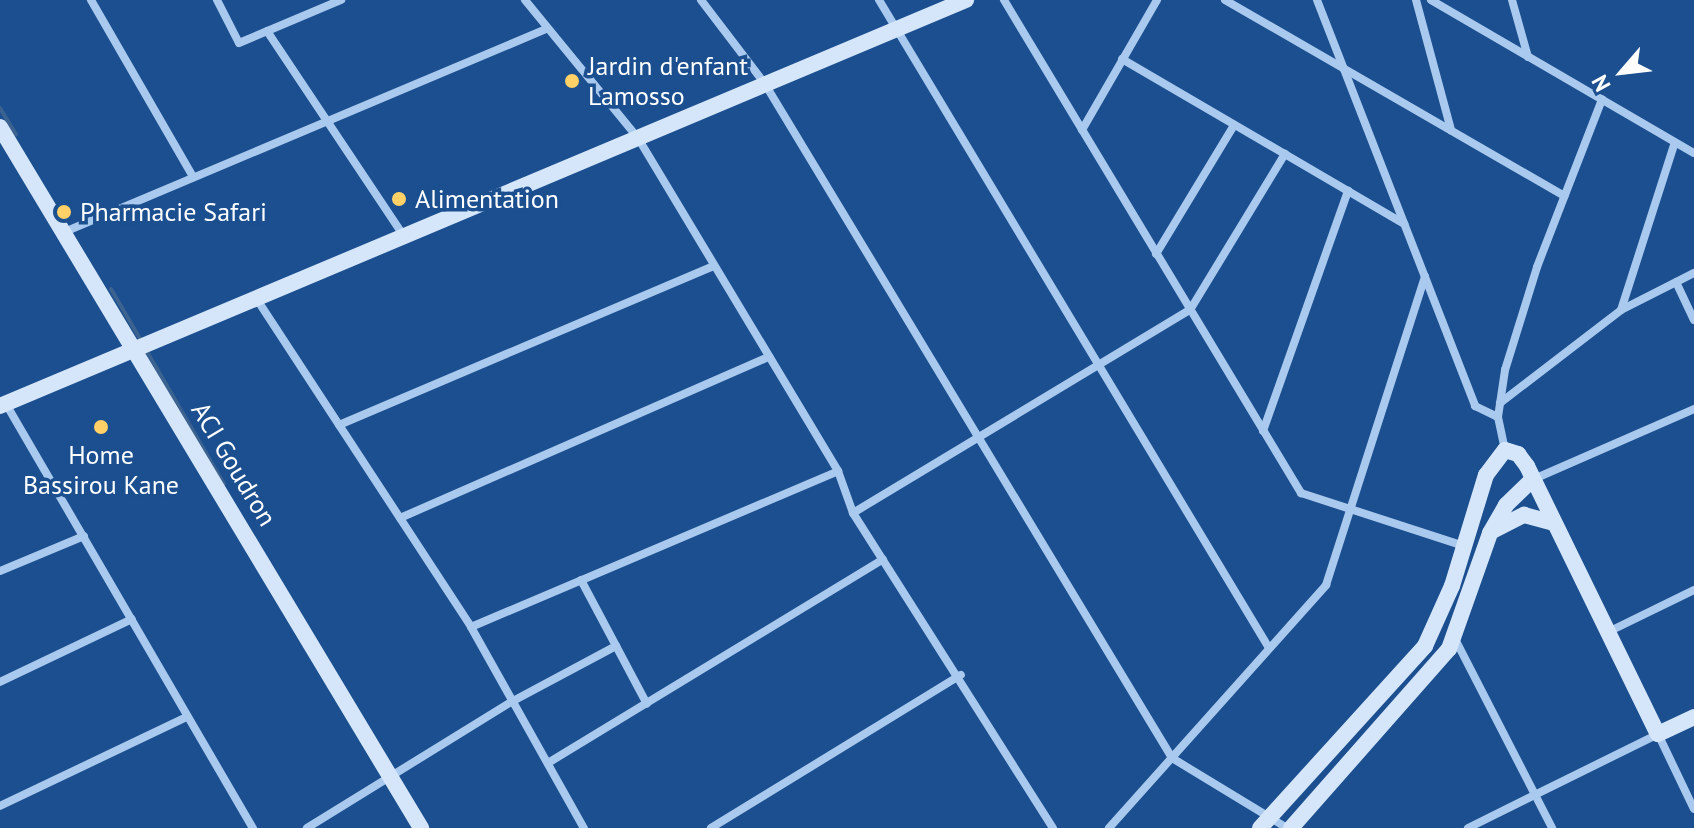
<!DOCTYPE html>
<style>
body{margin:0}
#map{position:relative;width:1694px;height:828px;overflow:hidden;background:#1b4f8f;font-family:"PT Sans",sans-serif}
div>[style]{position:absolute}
.stream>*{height:4px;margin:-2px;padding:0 2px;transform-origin:2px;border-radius:2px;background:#3c6290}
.street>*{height:8px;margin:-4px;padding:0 4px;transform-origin:4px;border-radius:4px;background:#a9c9ee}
.secondary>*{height:16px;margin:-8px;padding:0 8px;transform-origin:8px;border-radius:8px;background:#d6e6fa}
.dots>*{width:22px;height:22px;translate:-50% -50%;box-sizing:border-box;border:4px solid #1b4f8f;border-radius:50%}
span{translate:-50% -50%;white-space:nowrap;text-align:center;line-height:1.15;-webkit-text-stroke:7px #1b4f8f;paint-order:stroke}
.poi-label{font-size:26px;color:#fff}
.left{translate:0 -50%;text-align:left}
.street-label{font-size:26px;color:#fff}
.north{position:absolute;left:1582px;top:32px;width:80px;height:80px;-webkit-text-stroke:6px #1b4f8f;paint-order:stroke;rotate:242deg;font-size:22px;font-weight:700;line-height:32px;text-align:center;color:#fff}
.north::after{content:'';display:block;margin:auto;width:28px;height:36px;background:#fff;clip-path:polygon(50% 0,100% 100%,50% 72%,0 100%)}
</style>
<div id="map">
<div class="stream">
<div style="left:0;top:108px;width:31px;rotate:59deg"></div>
<div style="left:111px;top:289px;width:61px;rotate:59.7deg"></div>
<div style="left:146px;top:350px;width:155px;rotate:59.8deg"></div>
</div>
<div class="street">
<div style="left:91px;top:0;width:202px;rotate:60deg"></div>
<div style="left:217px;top:0;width:48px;rotate:62.9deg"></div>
<div style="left:239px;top:43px;width:111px;rotate:-22.9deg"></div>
<div style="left:525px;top:0;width:178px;rotate:50.7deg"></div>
<div style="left:638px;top:138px;width:388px;rotate:59deg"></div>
<div style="left:838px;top:471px;width:45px;rotate:70.3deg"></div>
<div style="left:853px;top:513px;width:373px;rotate:57.6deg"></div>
<div style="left:701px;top:0;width:106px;rotate:52.7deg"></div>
<div style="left:765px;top:84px;width:787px;rotate:58.87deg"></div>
<div style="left:1172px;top:758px;width:135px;rotate:31.3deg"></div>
<div style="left:879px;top:0;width:756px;rotate:58.96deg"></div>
<div style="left:1004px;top:0;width:576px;rotate:58.93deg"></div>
<div style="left:1301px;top:493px;width:171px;rotate:18deg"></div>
<div style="left:1225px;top:0;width:392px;rotate:30deg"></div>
<div style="left:1317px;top:0;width:436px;rotate:68.7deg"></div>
<div style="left:1475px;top:406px;width:25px;rotate:26deg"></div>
<div style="left:1416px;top:0;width:135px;rotate:74.9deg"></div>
<div style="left:1431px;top:0;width:304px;rotate:30.2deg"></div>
<div style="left:1512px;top:0;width:59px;rotate:74.3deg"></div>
<div style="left:267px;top:31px;width:245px;rotate:56.3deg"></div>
<div style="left:1122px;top:59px;width:327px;rotate:30.3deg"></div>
<div style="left:1082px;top:130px;width:150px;rotate:-60deg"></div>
<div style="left:62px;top:233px;width:525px;rotate:-22.85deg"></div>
<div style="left:1156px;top:254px;width:151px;rotate:-58.8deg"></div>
<div style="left:1676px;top:282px;width:42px;rotate:64.7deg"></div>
<div style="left:256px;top:298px;width:393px;rotate:56.8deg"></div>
<div style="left:471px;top:627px;width:231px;rotate:60.7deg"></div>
<div style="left:1621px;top:310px;width:176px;rotate:-72.2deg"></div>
<div style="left:1500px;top:403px;width:153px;rotate:-37.5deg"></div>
<div style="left:1621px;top:310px;width:82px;rotate:-26.9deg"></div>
<div style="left:6px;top:404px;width:491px;rotate:59.8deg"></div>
<div style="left:339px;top:425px;width:407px;rotate:-23deg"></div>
<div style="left:1263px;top:431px;width:255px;rotate:-70.5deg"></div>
<div style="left:1505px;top:450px;width:34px;rotate:-102deg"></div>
<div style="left:1498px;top:417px;width:48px;rotate:-81.5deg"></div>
<div style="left:1505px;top:370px;width:108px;rotate:-72.7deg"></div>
<div style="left:1537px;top:267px;width:180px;rotate:-68.8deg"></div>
<div style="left:1534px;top:479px;width:175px;rotate:-23.6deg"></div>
<div style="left:853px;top:513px;width:393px;rotate:-31.1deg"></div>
<div style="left:1190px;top:310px;width:183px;rotate:-58.7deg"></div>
<div style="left:400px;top:518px;width:403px;rotate:-23.6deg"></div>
<div style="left:0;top:571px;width:91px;rotate:-22.6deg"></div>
<div style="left:581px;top:580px;width:140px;rotate:62deg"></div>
<div style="left:471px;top:627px;width:399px;rotate:-23deg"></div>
<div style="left:1608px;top:632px;width:96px;rotate:-26deg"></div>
<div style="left:1454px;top:637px;width:215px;rotate:62.8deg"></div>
<div style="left:0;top:682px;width:146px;rotate:-25.5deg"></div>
<div style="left:548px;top:763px;width:392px;rotate:-31.3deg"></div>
<div style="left:0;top:806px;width:207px;rotate:-25.5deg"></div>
<div style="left:307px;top:828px;width:242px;rotate:-31.7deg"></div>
<div style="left:513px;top:701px;width:117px;rotate:-28.1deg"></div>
<div style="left:711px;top:828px;width:293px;rotate:-31.5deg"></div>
<div style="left:1109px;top:828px;width:326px;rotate:-48.2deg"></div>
<div style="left:1326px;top:585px;width:324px;rotate:-72.2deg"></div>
<div style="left:1468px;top:828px;width:212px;rotate:-26.3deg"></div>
<div style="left:1658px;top:734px;width:83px;rotate:64.4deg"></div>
</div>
<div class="secondary">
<div style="left:0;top:127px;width:818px;rotate:59.01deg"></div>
<div style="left:0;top:406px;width:1048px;rotate:-22.8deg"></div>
<div style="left:1494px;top:530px;width:34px;rotate:-27deg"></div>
<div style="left:1524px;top:515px;width:31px;rotate:15deg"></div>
<div style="left:1260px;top:828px;width:246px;rotate:-47.8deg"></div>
<div style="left:1425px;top:646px;width:66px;rotate:-65.8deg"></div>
<div style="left:1452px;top:586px;width:116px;rotate:-73deg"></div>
<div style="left:1486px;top:475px;width:31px;rotate:-53deg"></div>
<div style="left:1505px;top:450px;width:14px;rotate:17deg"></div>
<div style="left:1518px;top:454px;width:15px;rotate:53deg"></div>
<div style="left:1527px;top:466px;width:298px;rotate:64deg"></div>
<div style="left:1658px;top:734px;width:40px;rotate:-25deg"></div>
<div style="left:1291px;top:828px;width:239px;rotate:-48.6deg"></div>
<div style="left:1449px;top:649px;width:123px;rotate:-70.5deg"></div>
<div style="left:1490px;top:533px;width:32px;rotate:-60deg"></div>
<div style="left:1506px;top:505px;width:37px;rotate:-44deg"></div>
</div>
<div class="dots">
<div style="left:572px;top:81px;background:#ffd166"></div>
<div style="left:399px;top:199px;background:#ffd166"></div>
<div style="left:64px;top:212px;background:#ffd166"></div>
<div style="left:101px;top:427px;background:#ffd166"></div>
</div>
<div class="poi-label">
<span class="left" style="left:588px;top:81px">Jardin d'enfant<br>Lamosso</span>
<span class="left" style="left:415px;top:199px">Alimentation</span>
<span class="left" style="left:80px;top:212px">Pharmacie Safari</span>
<span style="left:101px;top:470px">Home<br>Bassirou Kane</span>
</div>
<div class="street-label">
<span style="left:234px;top:464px;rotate:59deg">ACI Goudron</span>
</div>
<div class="north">N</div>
</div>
